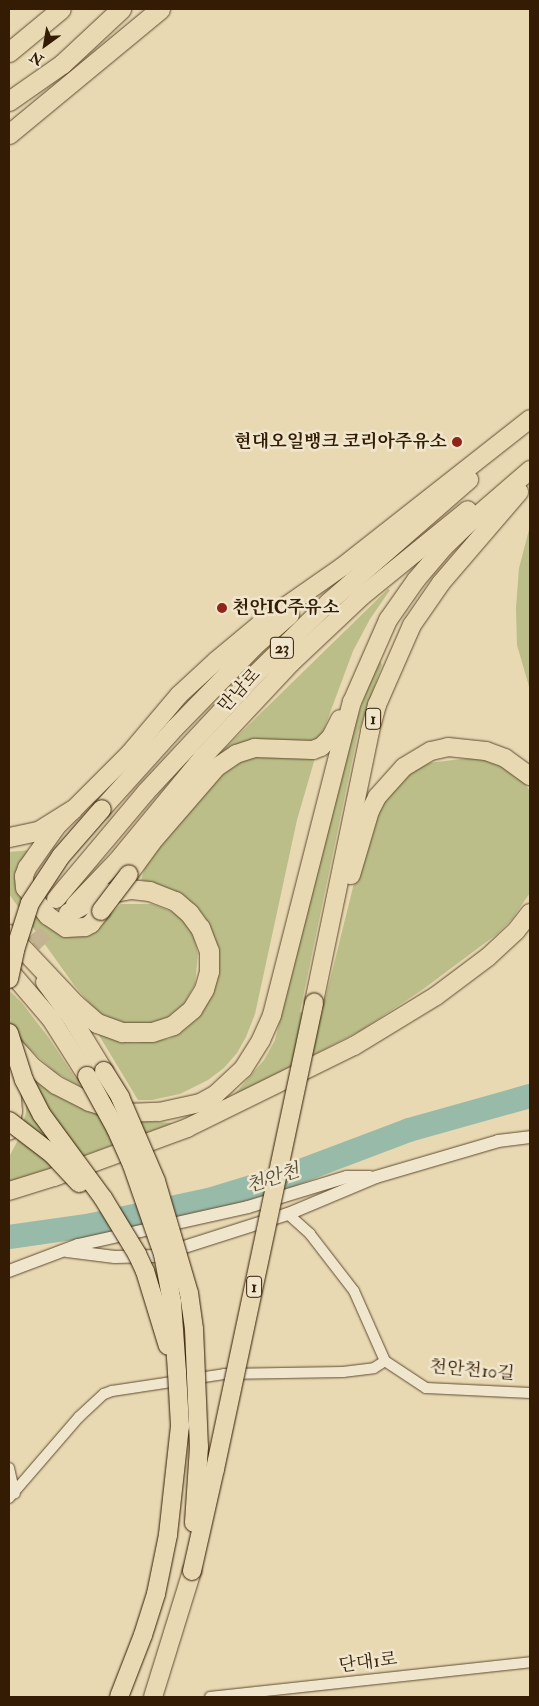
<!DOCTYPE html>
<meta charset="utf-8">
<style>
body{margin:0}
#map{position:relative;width:539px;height:1706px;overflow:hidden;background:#e8d9b3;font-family:"IM FELL Double Pica","Noto Serif KR",serif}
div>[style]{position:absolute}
.green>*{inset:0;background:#bbbe89}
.river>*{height:24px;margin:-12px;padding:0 12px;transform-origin:12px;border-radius:12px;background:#98baa9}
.primary-tunnel>*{height:16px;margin-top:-8px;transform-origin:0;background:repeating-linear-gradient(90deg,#c4b390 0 16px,transparent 0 24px)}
.roads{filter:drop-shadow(0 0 1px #604b2f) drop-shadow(0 0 1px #604b2f)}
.minor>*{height:10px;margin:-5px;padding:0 5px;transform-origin:5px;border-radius:5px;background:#f0e6ce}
.tertiary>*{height:12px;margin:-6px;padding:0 6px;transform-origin:6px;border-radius:6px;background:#f0e6ce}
.trunk>*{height:18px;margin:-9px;padding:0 9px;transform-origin:9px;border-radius:9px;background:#e8d9b3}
.motorway>*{height:19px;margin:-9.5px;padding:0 9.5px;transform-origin:9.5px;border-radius:9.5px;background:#e8d9b3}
.bridges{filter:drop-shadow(0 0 1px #331c03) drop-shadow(0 0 1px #331c03)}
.trunk-bridge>*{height:18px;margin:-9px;padding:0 9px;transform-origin:9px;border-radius:9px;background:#e8d9b3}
.dots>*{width:14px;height:14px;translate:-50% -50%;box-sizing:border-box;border:2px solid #f0e6ce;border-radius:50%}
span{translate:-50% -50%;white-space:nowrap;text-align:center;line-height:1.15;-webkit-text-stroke:5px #f0e6ce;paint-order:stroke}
.shield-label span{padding:1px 4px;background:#f0e6ce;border:1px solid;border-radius:4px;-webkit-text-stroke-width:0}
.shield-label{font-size:16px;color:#331c03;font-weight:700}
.poi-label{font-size:18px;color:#331c03;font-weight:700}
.right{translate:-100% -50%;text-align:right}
.left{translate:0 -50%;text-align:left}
.street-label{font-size:18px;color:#331c03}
.water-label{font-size:19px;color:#514b35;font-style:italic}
.frame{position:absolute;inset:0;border:10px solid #331c03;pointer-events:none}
.north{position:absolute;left:20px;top:20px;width:50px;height:50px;-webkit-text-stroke:4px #f0e6ce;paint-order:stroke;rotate:212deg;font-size:14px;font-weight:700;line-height:20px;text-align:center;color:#331c03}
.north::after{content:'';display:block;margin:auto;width:18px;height:22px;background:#331c03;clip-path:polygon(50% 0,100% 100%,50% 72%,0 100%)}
</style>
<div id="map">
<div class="green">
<div style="clip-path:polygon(530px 526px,530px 690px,517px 645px,516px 608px,519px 568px)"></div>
<div style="clip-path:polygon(388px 589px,390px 590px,370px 619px,353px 651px,321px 737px,309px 742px,247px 742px,231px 746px,218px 755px)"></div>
<div style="clip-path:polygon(380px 661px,382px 665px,358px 733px,300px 1012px,321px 1016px,364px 843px,379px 806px,406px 774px,428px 763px,479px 757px,497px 762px,522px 780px,530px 791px,530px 893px,512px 919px,497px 934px,422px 990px,360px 1031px,233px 1096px,264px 1060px,275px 1040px,351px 736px,368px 686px,376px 664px)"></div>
<div style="clip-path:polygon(259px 756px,315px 758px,297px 820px,255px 1014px,246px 1037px,237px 1053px,224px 1068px,208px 1080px,180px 1094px,152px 1100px,138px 1100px,97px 1032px,122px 1042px,134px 1043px,169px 1039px,180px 1033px,197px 1019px,209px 1000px,218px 970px,219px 957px,210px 926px,203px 915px,195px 905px,175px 893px,163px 886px,141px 880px,147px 860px,222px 773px,238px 761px)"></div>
<div style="clip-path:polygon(31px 850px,19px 894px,94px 931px,121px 904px,151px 904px,173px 912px,181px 918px,193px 934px,198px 954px,195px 984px,184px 1004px,168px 1017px,148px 1024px,129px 1024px,112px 1020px,96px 1011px,74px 985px,9px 894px,9px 852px)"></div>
<div style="clip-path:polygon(9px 990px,22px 1003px,49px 1038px,81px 1087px,55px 1072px,24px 1044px,9px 1024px)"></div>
<div style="clip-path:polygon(9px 1047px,38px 1078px,139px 1121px,173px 1123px,9px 1183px,9px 1157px,17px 1142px,26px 1113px,26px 1097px)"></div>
</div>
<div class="river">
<div style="left:9px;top:1237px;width:84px;rotate:-8.2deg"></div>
<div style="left:92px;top:1225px;width:120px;rotate:-12.1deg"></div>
<div style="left:209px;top:1200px;width:85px;rotate:-17.2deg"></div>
<div style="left:290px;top:1175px;width:127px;rotate:-20.7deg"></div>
<div style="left:409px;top:1130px;width:126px;rotate:-15.7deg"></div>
</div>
<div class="primary-tunnel">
<div style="left:16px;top:960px;width:68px;rotate:-42.6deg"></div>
</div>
<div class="roads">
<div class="minor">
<div style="left:288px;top:1214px;width:30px;rotate:42deg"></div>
<div style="left:310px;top:1234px;width:72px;rotate:52.3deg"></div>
<div style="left:354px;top:1291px;width:77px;rotate:66.1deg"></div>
<div style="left:385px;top:1361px;width:49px;rotate:33.4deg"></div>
<div style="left:426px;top:1388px;width:104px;rotate:2.8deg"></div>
<div style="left:9px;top:1468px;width:26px;rotate:77deg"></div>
<div style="left:9px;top:1498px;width:107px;rotate:-49.2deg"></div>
<div style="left:79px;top:1417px;width:34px;rotate:-43deg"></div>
<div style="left:104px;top:1394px;width:9px;rotate:-21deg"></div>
<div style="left:112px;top:1391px;width:113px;rotate:-8.6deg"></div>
<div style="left:224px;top:1374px;width:119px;rotate:-1deg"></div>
<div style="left:343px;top:1372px;width:31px;rotate:-7deg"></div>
<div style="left:374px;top:1368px;width:13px;rotate:-32deg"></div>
<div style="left:210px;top:1697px;width:322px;rotate:-6.2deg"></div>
</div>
<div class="tertiary">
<div style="left:67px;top:1251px;width:48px;rotate:7.1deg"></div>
<div style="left:115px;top:1257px;width:41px;rotate:-1.4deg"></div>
<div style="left:156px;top:1256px;width:139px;rotate:-17.7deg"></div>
<div style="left:288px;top:1214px;width:95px;rotate:-22.8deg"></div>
<div style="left:376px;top:1177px;width:127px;rotate:-16.4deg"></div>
<div style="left:498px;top:1141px;width:32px;rotate:-7deg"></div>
<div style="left:9px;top:1271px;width:74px;rotate:-20.6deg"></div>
<div style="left:78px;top:1245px;width:174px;rotate:-12.6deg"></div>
<div style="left:248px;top:1207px;width:103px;rotate:-16.9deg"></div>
<div style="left:347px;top:1177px;width:23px"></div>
</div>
<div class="trunk">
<div style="left:102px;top:809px;width:109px;rotate:-48deg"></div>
<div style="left:175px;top:728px;width:117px;rotate:-45.7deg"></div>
<div style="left:257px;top:644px;width:44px;rotate:-41.3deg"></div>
<div style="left:129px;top:874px;width:39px;rotate:-54deg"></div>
<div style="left:152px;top:842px;width:99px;rotate:-49.1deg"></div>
<div style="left:217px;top:767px;width:23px;rotate:-34deg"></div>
<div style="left:236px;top:754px;width:20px;rotate:-18deg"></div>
<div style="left:255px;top:748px;width:58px;rotate:2deg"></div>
<div style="left:313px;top:750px;width:9px;rotate:-21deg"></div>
<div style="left:321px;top:747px;width:14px;rotate:-45deg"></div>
<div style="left:331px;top:737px;width:20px;rotate:-63deg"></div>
<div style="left:351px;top:875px;width:67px;rotate:-73.5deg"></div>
<div style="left:370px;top:811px;width:16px;rotate:-63deg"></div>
<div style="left:377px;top:797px;width:40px;rotate:-48deg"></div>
<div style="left:404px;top:767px;width:31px;rotate:-31deg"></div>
<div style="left:431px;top:751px;width:17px;rotate:-13deg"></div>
<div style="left:448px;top:747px;width:38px;rotate:6deg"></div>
<div style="left:486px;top:751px;width:20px;rotate:20deg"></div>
<div style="left:505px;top:758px;width:31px;rotate:36deg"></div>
<div style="left:56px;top:899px;width:140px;rotate:-49.9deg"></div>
<div style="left:146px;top:792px;width:163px;rotate:-47deg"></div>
<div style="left:257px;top:673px;width:101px;rotate:-44.6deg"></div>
<div style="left:329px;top:602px;width:186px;rotate:-41.1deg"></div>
<div style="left:75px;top:905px;width:62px;rotate:-46.3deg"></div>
<div style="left:118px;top:860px;width:132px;rotate:-50.5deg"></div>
<div style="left:202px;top:758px;width:130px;rotate:-46.9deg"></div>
<div style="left:291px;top:663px;width:98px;rotate:-43.3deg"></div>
<div style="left:362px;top:596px;width:136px;rotate:-39.1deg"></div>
<div style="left:101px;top:911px;width:16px;rotate:128deg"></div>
<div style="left:91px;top:924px;width:7px;rotate:153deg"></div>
<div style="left:85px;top:927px;width:19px;rotate:177deg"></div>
<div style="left:66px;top:928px;width:22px;rotate:-146deg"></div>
<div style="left:48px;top:916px;width:36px;rotate:-129deg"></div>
<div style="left:25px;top:888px;width:12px;rotate:-95deg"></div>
<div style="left:24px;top:876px;width:9px;rotate:-69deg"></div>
<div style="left:27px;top:868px;width:50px;rotate:-54.7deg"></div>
<div style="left:56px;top:827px;width:105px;rotate:-45deg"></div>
<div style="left:130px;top:753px;width:76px;rotate:-49.8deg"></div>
<div style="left:179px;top:695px;width:50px;rotate:-42.6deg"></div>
<div style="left:216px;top:661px;width:56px;rotate:-39.9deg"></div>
<div style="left:259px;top:625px;width:101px;rotate:-34.9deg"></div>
<div style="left:342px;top:567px;width:239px;rotate:-38.2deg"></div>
<div style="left:9px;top:970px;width:65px;rotate:49.4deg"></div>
<div style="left:51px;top:1019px;width:67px;rotate:57.7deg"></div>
<div style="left:45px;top:982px;width:44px;rotate:53.4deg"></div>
<div style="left:71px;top:1017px;width:63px;rotate:58.6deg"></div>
<div style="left:314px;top:1002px;width:277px;rotate:-78.3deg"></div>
<div style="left:370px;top:731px;width:27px;rotate:-75deg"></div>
<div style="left:377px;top:705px;width:87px;rotate:-66.4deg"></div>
<div style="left:412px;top:625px;width:51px;rotate:-55.4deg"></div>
<div style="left:441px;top:583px;width:120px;rotate:-49.4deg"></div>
<div style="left:12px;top:1044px;width:31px;rotate:48deg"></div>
<div style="left:33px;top:1067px;width:29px;rotate:38deg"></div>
<div style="left:56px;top:1085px;width:37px;rotate:27deg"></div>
<div style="left:89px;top:1102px;width:37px;rotate:17deg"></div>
<div style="left:124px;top:1113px;width:35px;rotate:-2deg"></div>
<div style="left:159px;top:1112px;width:42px;rotate:-12.4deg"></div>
<div style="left:200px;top:1103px;width:18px;rotate:-29deg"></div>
<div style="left:216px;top:1094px;width:37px;rotate:-43deg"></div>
<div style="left:243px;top:1069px;width:34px;rotate:-58deg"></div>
<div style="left:261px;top:1040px;width:27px;rotate:-66deg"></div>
<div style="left:272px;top:1015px;width:323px;rotate:-75.7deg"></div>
<div style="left:352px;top:702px;width:90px;rotate:-66.3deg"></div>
<div style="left:388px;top:620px;width:49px;rotate:-55deg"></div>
<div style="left:416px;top:580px;width:43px;rotate:-49.7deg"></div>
<div style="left:444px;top:547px;width:37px;rotate:-44deg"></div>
<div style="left:471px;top:521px;width:78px;rotate:-40.8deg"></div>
<div style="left:9px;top:1057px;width:54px;rotate:85.8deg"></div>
<div style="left:13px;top:1111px;width:20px;rotate:101deg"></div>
<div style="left:9px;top:1191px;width:47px;rotate:-17.3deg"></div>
<div style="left:54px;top:1177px;width:142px;rotate:-20.2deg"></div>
<div style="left:187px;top:1128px;width:186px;rotate:-26.2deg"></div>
<div style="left:354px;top:1046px;width:96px;rotate:-31.4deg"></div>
<div style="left:436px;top:996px;width:65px;rotate:-36.9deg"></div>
<div style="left:488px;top:957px;width:38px;rotate:-43deg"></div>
<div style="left:516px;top:931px;width:23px;rotate:-52deg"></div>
<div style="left:153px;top:1697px;width:132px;rotate:-72.8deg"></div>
</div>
<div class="motorway">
<div style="left:9px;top:52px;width:67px;rotate:-39.6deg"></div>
<div style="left:9px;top:101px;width:65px;rotate:-34.9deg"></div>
<div style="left:62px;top:64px;width:81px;rotate:-43deg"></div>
<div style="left:9px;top:134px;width:196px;rotate:-39.6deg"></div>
<div style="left:9px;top:837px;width:30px;rotate:-12deg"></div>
<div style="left:38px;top:831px;width:40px;rotate:-32deg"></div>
<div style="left:9px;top:934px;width:96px;rotate:46.7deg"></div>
<div style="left:75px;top:1004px;width:29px;rotate:41deg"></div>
<div style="left:97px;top:1023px;width:27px;rotate:20deg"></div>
<div style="left:122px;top:1032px;width:30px"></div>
<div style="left:152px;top:1032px;width:22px;rotate:-18deg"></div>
<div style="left:173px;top:1025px;width:25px;rotate:-40deg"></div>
<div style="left:192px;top:1009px;width:23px;rotate:-59deg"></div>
<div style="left:204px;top:989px;width:19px;rotate:-74deg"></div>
<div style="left:209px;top:971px;width:20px;rotate:-90deg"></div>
<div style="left:209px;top:951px;width:25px;rotate:-111deg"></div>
<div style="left:200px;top:928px;width:19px;rotate:-126deg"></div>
<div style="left:189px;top:913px;width:18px;rotate:-139deg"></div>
<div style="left:175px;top:901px;width:28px;rotate:-159deg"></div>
<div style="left:149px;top:891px;width:18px;rotate:-174deg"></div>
<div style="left:131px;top:889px;width:29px;rotate:170deg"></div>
<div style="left:102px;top:894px;width:39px;rotate:151deg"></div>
</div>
</div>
<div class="bridges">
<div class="trunk-bridge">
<div style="left:101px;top:911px;width:46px;rotate:-52.9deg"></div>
<div style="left:9px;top:979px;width:30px;rotate:-78deg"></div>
<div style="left:15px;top:950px;width:49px;rotate:-72.3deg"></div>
<div style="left:30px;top:903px;width:56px;rotate:-56.6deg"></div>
<div style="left:61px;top:856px;width:62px;rotate:-48.9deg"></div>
<div style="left:9px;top:1033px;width:49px;rotate:72.3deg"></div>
<div style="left:24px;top:1080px;width:39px;rotate:63deg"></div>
<div style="left:42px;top:1115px;width:103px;rotate:53.7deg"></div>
<div style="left:103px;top:1198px;width:66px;rotate:58.7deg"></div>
<div style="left:137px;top:1254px;width:19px;rotate:65deg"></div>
<div style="left:145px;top:1271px;width:78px;rotate:73deg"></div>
<div style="left:104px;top:1071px;width:31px;rotate:58deg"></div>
<div style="left:120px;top:1097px;width:91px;rotate:66.8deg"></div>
<div style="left:156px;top:1181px;width:117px;rotate:73.6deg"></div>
<div style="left:189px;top:1293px;width:36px;rotate:82deg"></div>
<div style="left:194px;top:1329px;width:118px;rotate:87.6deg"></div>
<div style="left:199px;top:1447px;width:76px;rotate:93.8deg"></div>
<div style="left:87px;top:1076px;width:60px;rotate:61.3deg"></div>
<div style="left:116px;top:1129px;width:39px;rotate:66deg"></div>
<div style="left:132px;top:1165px;width:94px;rotate:70.8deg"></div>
<div style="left:163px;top:1254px;width:49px;rotate:79.4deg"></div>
<div style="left:172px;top:1302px;width:70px;rotate:85.9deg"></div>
<div style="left:177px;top:1372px;width:54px;rotate:86.8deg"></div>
<div style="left:180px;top:1426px;width:110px;rotate:96.3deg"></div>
<div style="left:168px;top:1535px;width:60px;rotate:101.5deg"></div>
<div style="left:156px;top:1594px;width:43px;rotate:107.6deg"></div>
<div style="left:143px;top:1635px;width:66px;rotate:111.2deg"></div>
<div style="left:9px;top:1121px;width:54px;rotate:37.5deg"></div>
<div style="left:52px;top:1154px;width:40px;rotate:47deg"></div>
<div style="left:192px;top:1571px;width:105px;rotate:-77.3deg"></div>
<div style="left:215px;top:1469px;width:477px;rotate:-78deg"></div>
</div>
</div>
<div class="dots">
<div style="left:457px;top:442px;background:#8f2418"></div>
<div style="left:222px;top:608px;background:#8f2418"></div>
</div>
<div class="shield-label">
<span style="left:282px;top:648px">23</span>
<span style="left:373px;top:719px">1</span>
<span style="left:254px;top:1287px">1</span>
</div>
<div class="poi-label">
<span class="right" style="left:447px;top:442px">현대오일뱅크 코리아주유소</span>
<span class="left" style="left:232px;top:608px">천안IC주유소</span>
</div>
<div class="street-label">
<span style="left:240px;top:691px;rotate:-47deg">만남로</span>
<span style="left:472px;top:1371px;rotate:5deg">천안천10길</span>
<span style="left:368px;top:1663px;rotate:-7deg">단대1로</span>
</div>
<div class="water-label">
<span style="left:273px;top:1179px;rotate:-18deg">천안천</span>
</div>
<div class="frame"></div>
<div class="north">N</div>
</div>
